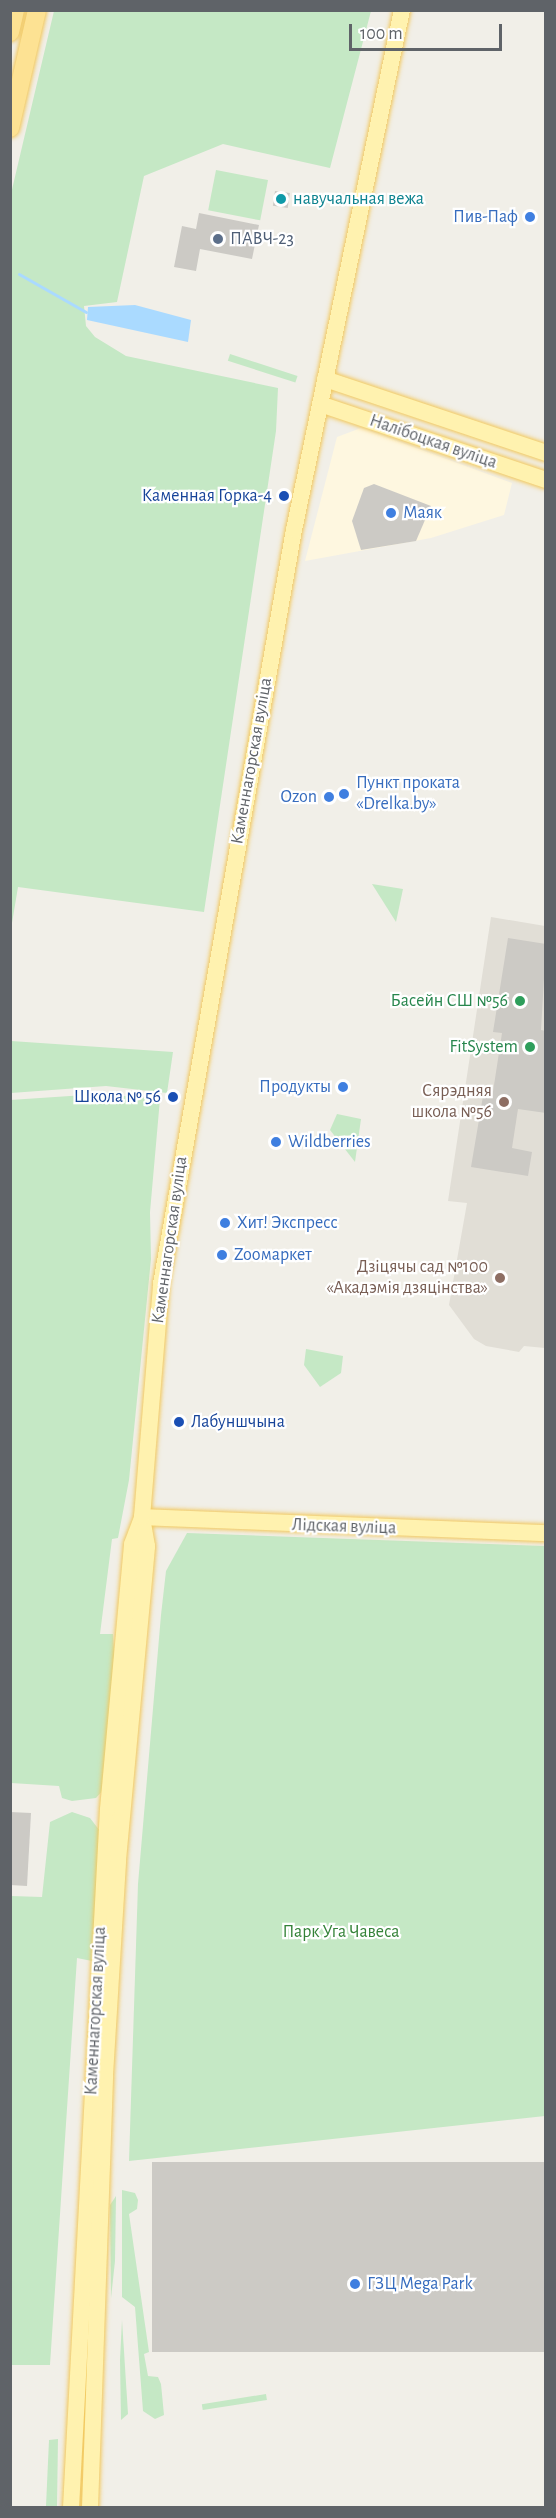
<!DOCTYPE html>
<meta charset="utf-8">
<style>
body{margin:0}
#map{position:relative;width:556px;height:2518px;overflow:hidden;background:#f1efe8;font-family:"Alegreya Sans",sans-serif}
div>[style]{position:absolute}
.commercial>*{inset:0;background:#fef7e0}
.education>*{inset:0;background:#e1ded6}
.green>*{inset:0;background:#c5e8c5;transform-origin:0 0}
.water>*{inset:0;background:#aadaff}
.stream>*{height:3px;margin:-1.5px;padding:0 1.5px;transform-origin:1.5px;border-radius:1.5px;background:#aadaff}
.building>*{inset:0;background:#cccac5;transform-origin:0 0}
.roads{filter:drop-shadow(0 0 2px #f2c960) drop-shadow(0 0 2px #f2c960)}
.major>*{height:16px;margin:-8px;padding:0 8px;transform-origin:8px;border-radius:8px;background:#fff2af}
.highway>*{height:18px;margin:-9px;padding:0 9px;transform-origin:9px;border-radius:9px;background:#fde293}
.dots>*{width:16px;height:16px;translate:-50% -50%;box-sizing:border-box;border:3px solid #fff;border-radius:50%}
span{translate:-50% -50%;white-space:nowrap;text-align:center;line-height:1.15;-webkit-text-stroke:4.5px #fff;paint-order:stroke}
.culture-label{font-size:18px;color:#0d838f}
.left{translate:0 -50%;text-align:left}
.shop-label{font-size:18px;color:#366cbe}
.right{translate:-100% -50%;text-align:right}
.service-label{font-size:18px;color:#4e5e75}
.street-label{font-size:18px;color:#5f6368}
.transit-label{font-size:18px;color:#164399}
.leisure-label{font-size:18px;color:#27864d}
.education-label{font-size:18px;color:#785e54}
.park-label{font-size:18px;color:#348238}
.frame{position:absolute;inset:0;border:12px solid #5f6368;pointer-events:none}
.scale{position:absolute;left:349px;top:24px;width:153px;height:27px;box-sizing:border-box;border:3px solid #5f6368;border-top:0;padding-left:8px;font-size:18px;line-height:21px;white-space:nowrap;color:#5f6368;-webkit-text-stroke:4px #fff;paint-order:stroke}
</style>
<div id="map">
<div class="commercial">
<div style="clip-path:polygon(361px 428px,512px 483px,504px 515px,431px 538px,305px 561px,337px 437px)"></div>
</div>
<div class="education">
<div style="clip-path:polygon(491px 917px,545px 926px,545px 1348px,524px 1346px,519px 1352px,486px 1346px,474px 1339px,449px 1305px,467px 1203px,448px 1201px)"></div>
</div>
<div class="green">
<div style="clip-path:polygon(54px 11px,371px 11px,330px 168px,223px 144px,144px 176px,117px 302px,84px 306px,86px 326px,95px 337px,126px 356px,278px 388px,276px 431px,204px 912px,18px 887px,11px 929px,10px 198px)"></div>
<div style="left:216px;top:170px;width:53px;height:41px;rotate:11deg"></div>
<div style="left:230px;top:354px;width:71px;height:7px;rotate:18deg"></div>
<div style="clip-path:polygon(372px 884px,403px 889px,396px 922px)"></div>
<div style="clip-path:polygon(11px 1041px,173px 1052px,167px 1093px,106px 1086px,11px 1093px)"></div>
<div style="clip-path:polygon(100px 1094px,160px 1099px,150px 1212px,151px 1259px,129px 1480px,118px 1538px,112px 1539px,100px 1634px,113px 1634px,115px 1668px,104px 1789px,96px 1798px,72px 1801px,62px 1798px,59px 1786px,11px 1783px,10px 1100px)"></div>
<div style="clip-path:polygon(337px 1114px,361px 1119px,355px 1162px,330px 1130px)"></div>
<div style="clip-path:polygon(306px 1349px,343px 1356px,341px 1373px,320px 1387px,304px 1365px)"></div>
<div style="clip-path:polygon(187px 1533px,545px 1546px,545px 2116px,129px 2161px,138px 1884px,161px 1615px,166px 1571px)"></div>
<div style="clip-path:polygon(72px 1812px,90px 1818px,100px 1831px,92px 1961px,77px 1958px,50px 2365px,11px 2365px,11px 1896px,42px 1897px,50px 1822px)"></div>
<div style="clip-path:polygon(122px 2190px,135px 2193px,138px 2200px,137px 2209px,129px 2214px,149px 2352px,144px 2354px,148px 2376px,158px 2377px,161px 2384px,164px 2415px,155px 2419px,143px 2411px,135px 2307px,122px 2297px)"></div>
<div style="clip-path:polygon(116px 2196px,115px 2261px,111px 2298px,110px 2205px)"></div>
<div style="clip-path:polygon(122px 2320px,128px 2414px,121px 2420px,120px 2360px)"></div>
<div style="left:266px;top:2394px;width:6px;height:65px;rotate:81deg"></div>
<div style="clip-path:polygon(58px 2439px,57px 2506px,46px 2506px,49px 2440px)"></div>
</div>
<div class="water">
<div style="clip-path:polygon(135px 305px,191px 320px,188px 342px,87px 320px,88px 307px)"></div>
</div>
<div class="stream">
<div style="left:19px;top:274px;width:77px;rotate:29.6deg"></div>
</div>
<div class="building">
<div style="left:275px;top:191px;width:15px;height:15px;rotate:8deg"></div>
<div style="clip-path:polygon(199px 213px,259px 225px,252px 259px,200px 249px,196px 271px,174px 267px,182px 226px,196px 229px)"></div>
<div style="clip-path:polygon(374px 484px,431px 506px,416px 541px,361px 550px,352px 521px,364px 488px)"></div>
<div style="clip-path:polygon(508px 938px,546px 944px,541px 1030px,546px 1031px,546px 1113px,518px 1109px,512px 1148px,532px 1152px,528px 1176px,471px 1167px,483px 1096px,492px 1098px,502px 1033px,493px 1032px)"></div>
<div style="clip-path:polygon(10px 1812px,31px 1813px,27px 1886px,10px 1885px)"></div>
<div style="left:546px;top:2162px;width:190px;height:394px;rotate:90deg"></div>
</div>
<div class="roads">
<div class="major">
<div style="left:325px;top:379px;width:233px;rotate:18.5deg"></div>
<div style="left:320px;top:404px;width:238px;rotate:18.6deg"></div>
<div style="left:142px;top:1517px;width:404px;rotate:2.3deg"></div>
<div style="left:71px;top:2508px;width:700px;rotate:-86.97deg"></div>
<div style="left:108px;top:1809px;width:266px;rotate:-84.8deg"></div>
<div style="left:132px;top:1544px;width:28px;rotate:-69deg"></div>
<div style="left:90px;top:2508px;width:433px;rotate:-88deg"></div>
<div style="left:105px;top:2075px;width:215px;rotate:-86.5deg"></div>
<div style="left:118px;top:1860px;width:315px;rotate:-84.7deg"></div>
<div style="left:147px;top:1546px;width:29px;rotate:-100deg"></div>
<div style="left:142px;top:1517px;width:234px;rotate:-85.3deg"></div>
<div style="left:161px;top:1284px;width:766px;rotate:-80deg"></div>
<div style="left:294px;top:530px;width:531px;rotate:-78.27deg"></div>
</div>
<div class="highway">
<div style="left:10px;top:32px;width:23px;rotate:-77deg"></div>
<div style="left:10px;top:128px;width:121px;rotate:-77.1deg"></div>
</div>
</div>
<div class="dots">
<div style="left:281px;top:199px;background:#0f9aa8"></div>
<div style="left:530px;top:217px;background:#3f7fe0"></div>
<div style="left:218px;top:239px;background:#5c6f8a"></div>
<div style="left:284px;top:496px;background:#1a4fb4"></div>
<div style="left:391px;top:513px;background:#3f7fe0"></div>
<div style="left:344px;top:794px;background:#3f7fe0"></div>
<div style="left:329px;top:797px;background:#3f7fe0"></div>
<div style="left:520px;top:1001px;background:#2e9e5b"></div>
<div style="left:530px;top:1047px;background:#2e9e5b"></div>
<div style="left:343px;top:1087px;background:#3f7fe0"></div>
<div style="left:173px;top:1097px;background:#1a4fb4"></div>
<div style="left:504px;top:1102px;background:#8d6e63"></div>
<div style="left:276px;top:1142px;background:#3f7fe0"></div>
<div style="left:225px;top:1223px;background:#3f7fe0"></div>
<div style="left:222px;top:1255px;background:#3f7fe0"></div>
<div style="left:500px;top:1278px;background:#8d6e63"></div>
<div style="left:179px;top:1422px;background:#1a4fb4"></div>
<div style="left:355px;top:2284px;background:#3f7fe0"></div>
</div>
<div class="culture-label">
<span class="left" style="left:293px;top:199px">навучальная вежа</span>
</div>
<div class="shop-label">
<span class="right" style="left:518px;top:217px">Пив-Паф</span>
<span class="left" style="left:403px;top:513px">Маяк</span>
<span class="left" style="left:356px;top:794px">Пункт проката<br>«Drelka.by»</span>
<span class="right" style="left:317px;top:797px">Ozon</span>
<span class="right" style="left:331px;top:1087px">Продукты</span>
<span class="left" style="left:288px;top:1142px">Wildberries</span>
<span class="left" style="left:237px;top:1223px">Хит! Экспресс</span>
<span class="left" style="left:234px;top:1255px">Zooмаркет</span>
<span class="left" style="left:367px;top:2284px">ГЗЦ Mega Park</span>
</div>
<div class="service-label">
<span class="left" style="left:230px;top:239px">ПАВЧ-23</span>
</div>
<div class="street-label">
<span style="left:433px;top:442px;rotate:19deg">Налібоцкая вуліца</span>
<span style="left:252px;top:761px;rotate:-80deg">Каменнагорская вуліца</span>
<span style="left:170px;top:1240px;rotate:-82deg">Каменнагорская вуліца</span>
<span style="left:344px;top:1527px;rotate:2deg">Лідская вуліца</span>
<span style="left:96px;top:2011px;rotate:-87deg">Каменнагорская вуліца</span>
</div>
<div class="transit-label">
<span class="right" style="left:272px;top:496px">Каменная Горка-4</span>
<span class="right" style="left:161px;top:1097px">Школа № 56</span>
<span class="left" style="left:191px;top:1422px">Лабуншчына</span>
</div>
<div class="leisure-label">
<span class="right" style="left:508px;top:1001px">Басейн СШ №56</span>
<span class="right" style="left:518px;top:1047px">FitSystem</span>
</div>
<div class="education-label">
<span class="right" style="left:492px;top:1102px">Сярэдняя<br>школа №56</span>
<span class="right" style="left:488px;top:1278px">Дзіцячы сад №100<br>«Акадэмія дзяцінства»</span>
</div>
<div class="park-label">
<span style="left:341px;top:1932px">Парк Уга Чавеса</span>
</div>
<div class="frame"></div>
<div class="scale">100 m</div>
</div>
